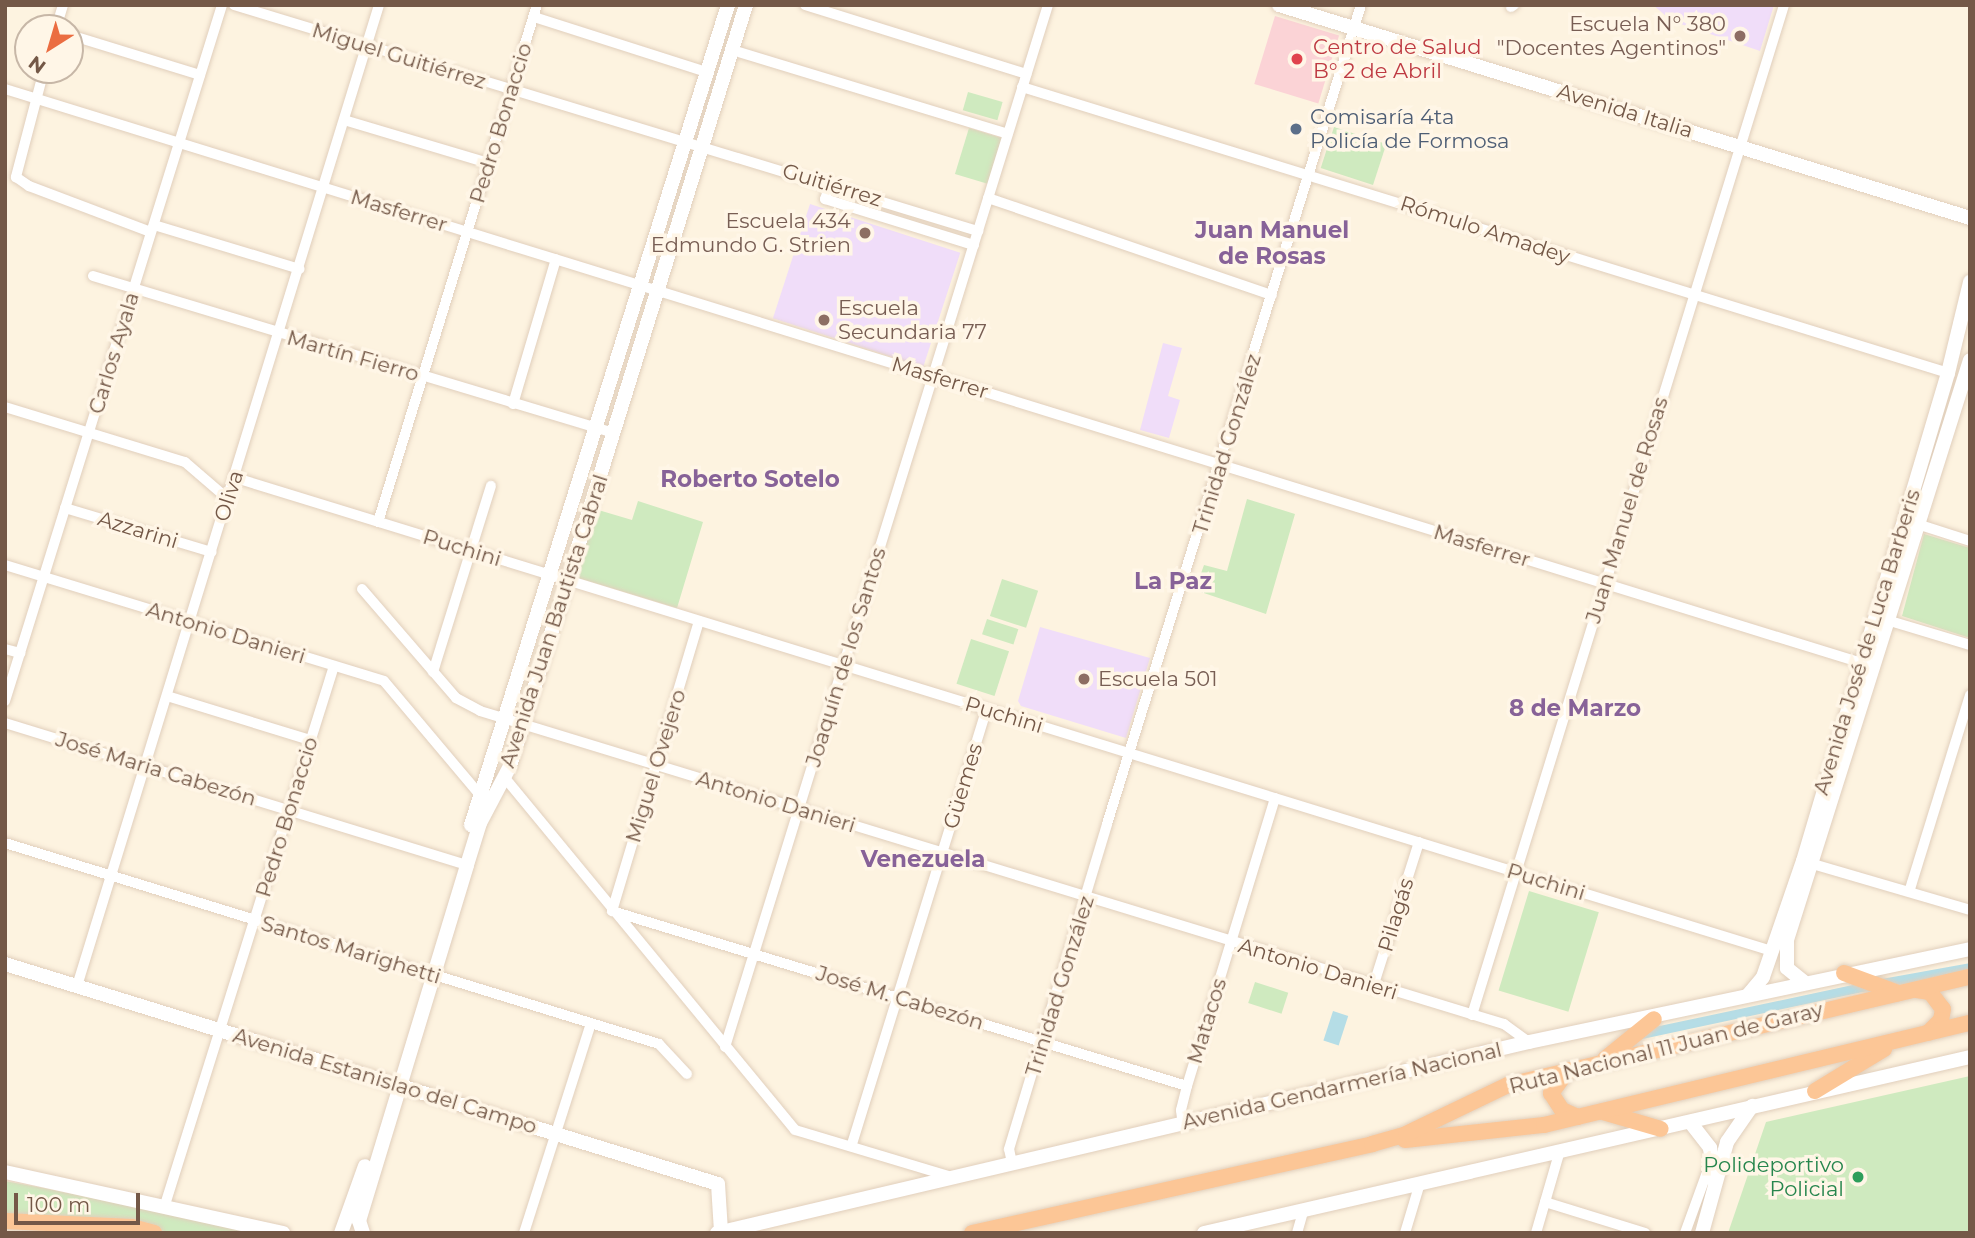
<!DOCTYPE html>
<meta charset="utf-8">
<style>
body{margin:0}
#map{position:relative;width:1975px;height:1238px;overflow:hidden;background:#fdf3e0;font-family:Montserrat,sans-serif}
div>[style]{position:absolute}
.education>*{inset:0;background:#f0ddf9;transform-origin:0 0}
.medical>*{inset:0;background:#fbd3d6;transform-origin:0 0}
.green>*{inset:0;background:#cfeabf;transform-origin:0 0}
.water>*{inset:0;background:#b5dde6;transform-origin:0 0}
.canal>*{height:9px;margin:-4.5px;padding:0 4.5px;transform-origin:4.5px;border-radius:4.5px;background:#b5dde6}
.roads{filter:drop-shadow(0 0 2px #e1cfbc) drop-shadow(0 0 2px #e1cfbc)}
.minor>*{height:10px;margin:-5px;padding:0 5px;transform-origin:5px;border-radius:5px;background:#fff}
.secondary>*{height:14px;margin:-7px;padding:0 7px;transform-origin:7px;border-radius:7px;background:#fff}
.trunk>*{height:16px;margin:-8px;padding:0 8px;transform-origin:8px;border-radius:8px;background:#fcc696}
.dots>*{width:19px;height:19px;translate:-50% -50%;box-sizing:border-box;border:4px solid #fff6e7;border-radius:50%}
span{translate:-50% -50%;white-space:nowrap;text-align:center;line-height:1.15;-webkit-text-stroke:7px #fff6e7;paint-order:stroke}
.education-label{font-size:21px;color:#785e54}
.right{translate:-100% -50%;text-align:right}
.left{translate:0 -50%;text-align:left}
.health-label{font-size:21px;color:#be3a42}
.street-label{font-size:21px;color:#745847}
.service-label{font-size:21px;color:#4e5e75}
.leisure-label{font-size:21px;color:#27864d}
.neighbourhood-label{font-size:23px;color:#876298;font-weight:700}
.frame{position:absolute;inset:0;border:7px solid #745847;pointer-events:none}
.north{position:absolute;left:14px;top:14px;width:70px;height:70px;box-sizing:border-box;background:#fff6e7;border:2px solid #c7b7a7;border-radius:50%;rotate:217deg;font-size:19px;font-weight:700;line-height:28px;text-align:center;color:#745847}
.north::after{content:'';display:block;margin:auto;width:24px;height:32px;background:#eb6d41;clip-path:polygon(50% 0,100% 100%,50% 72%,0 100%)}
.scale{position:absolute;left:14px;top:1193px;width:126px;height:32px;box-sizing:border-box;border:4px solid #745847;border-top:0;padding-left:9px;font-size:21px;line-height:24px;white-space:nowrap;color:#745847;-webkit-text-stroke:5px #fff6e7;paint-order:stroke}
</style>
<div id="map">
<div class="education">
<div style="clip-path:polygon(1653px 5px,1774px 5px,1760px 51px,1672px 21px)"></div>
<div style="left:810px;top:204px;width:158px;height:120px;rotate:18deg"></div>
<div style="clip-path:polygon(1163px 343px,1182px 348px,1168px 396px,1180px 400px,1169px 438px,1140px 430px)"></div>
<div style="clip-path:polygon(1040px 627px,1150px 658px,1126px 738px,1021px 706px,1018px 701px)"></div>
</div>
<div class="medical">
<div style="left:1275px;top:16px;width:67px;height:71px;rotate:17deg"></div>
</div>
<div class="green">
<div style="left:968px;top:92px;width:36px;height:19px;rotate:16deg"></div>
<div style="left:1334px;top:127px;width:55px;height:43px;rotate:18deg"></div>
<div style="left:969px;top:128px;width:34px;height:48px;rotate:17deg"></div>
<div style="clip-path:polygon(1247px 499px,1295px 514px,1266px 614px,1195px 590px,1204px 565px,1227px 571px)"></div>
<div style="clip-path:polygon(638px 501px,703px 522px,677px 608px,575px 577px,595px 509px,632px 520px)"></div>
<div style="clip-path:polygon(1924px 534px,1970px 548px,1970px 638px,1902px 616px)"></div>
<div style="left:1002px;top:579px;width:38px;height:39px;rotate:18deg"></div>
<div style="left:987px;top:619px;width:33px;height:16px;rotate:18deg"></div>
<div style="left:971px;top:639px;width:40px;height:47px;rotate:18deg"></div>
<div style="left:1529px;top:891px;width:73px;height:104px;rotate:17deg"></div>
<div style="left:1255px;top:982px;width:35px;height:22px;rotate:18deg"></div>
<div style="clip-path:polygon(1970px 1076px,1970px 1233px,1728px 1233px,1766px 1122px)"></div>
<div style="clip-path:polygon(5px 1181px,43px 1188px,254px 1231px,173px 1233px,122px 1222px,5px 1219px)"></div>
</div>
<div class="water">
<div style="left:1333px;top:1011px;width:16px;height:31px;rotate:18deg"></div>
</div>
<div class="canal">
<div style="left:1882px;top:983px;width:89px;rotate:-10.3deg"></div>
<div style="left:1641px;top:1034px;width:230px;rotate:-12deg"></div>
</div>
<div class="roads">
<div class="minor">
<div style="left:234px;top:5px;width:778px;rotate:16.9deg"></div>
<div style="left:805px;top:5px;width:232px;rotate:17.3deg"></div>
<div style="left:1511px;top:7px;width:4px;rotate:-34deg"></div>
<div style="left:534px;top:17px;width:181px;rotate:17.7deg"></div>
<div style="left:56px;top:28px;width:24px;rotate:-73deg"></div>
<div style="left:70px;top:35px;width:136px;rotate:17.1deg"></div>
<div style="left:732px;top:50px;width:288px;rotate:16.9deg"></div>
<div style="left:44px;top:70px;width:111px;rotate:104.7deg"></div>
<div style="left:16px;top:177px;width:16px;rotate:35deg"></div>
<div style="left:29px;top:186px;width:130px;rotate:20.7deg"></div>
<div style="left:1022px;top:87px;width:969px;rotate:17.16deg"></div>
<div style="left:5px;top:89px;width:1947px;rotate:17.18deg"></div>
<div style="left:344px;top:120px;width:150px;rotate:16.6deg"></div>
<div style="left:830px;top:184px;width:16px;rotate:108deg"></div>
<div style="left:825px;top:199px;width:156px;rotate:17.2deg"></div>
<div style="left:988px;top:198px;width:300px;rotate:18.9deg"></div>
<div style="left:154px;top:225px;width:152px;rotate:16.8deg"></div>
<div style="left:93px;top:276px;width:544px;rotate:16.77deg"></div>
<div style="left:513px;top:404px;width:151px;rotate:-73.5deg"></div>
<div style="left:5px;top:407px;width:188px;rotate:17deg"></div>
<div style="left:185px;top:462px;width:57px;rotate:40.7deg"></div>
<div style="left:236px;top:478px;width:1607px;rotate:17.12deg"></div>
<div style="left:65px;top:508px;width:153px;rotate:16.7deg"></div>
<div style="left:378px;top:522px;width:541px;rotate:-72.91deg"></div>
<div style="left:1914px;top:523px;width:59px;rotate:17.8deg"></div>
<div style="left:5px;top:565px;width:396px;rotate:17deg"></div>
<div style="left:384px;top:681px;width:150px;rotate:49.9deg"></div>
<div style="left:362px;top:589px;width:144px;rotate:49.2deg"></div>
<div style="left:456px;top:698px;width:27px;rotate:28deg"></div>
<div style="left:480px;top:711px;width:1071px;rotate:17deg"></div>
<div style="left:1504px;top:1024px;width:31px;rotate:36deg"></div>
<div style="left:699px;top:621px;width:303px;rotate:106.7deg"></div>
<div style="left:612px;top:911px;width:601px;rotate:16.93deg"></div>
<div style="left:1890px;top:621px;width:84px;rotate:16.7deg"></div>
<div style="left:5px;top:649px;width:16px;rotate:15deg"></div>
<div style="left:433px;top:672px;width:195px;rotate:-72.7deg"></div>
<div style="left:167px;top:696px;width:150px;rotate:17.1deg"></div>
<div style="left:5px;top:701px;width:729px;rotate:-72.68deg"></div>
<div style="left:5px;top:723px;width:483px;rotate:17.1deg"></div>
<div style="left:505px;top:778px;width:456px;rotate:50.5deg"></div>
<div style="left:795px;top:1130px;width:164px;rotate:16.7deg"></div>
<div style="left:5px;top:843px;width:684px;rotate:17.08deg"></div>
<div style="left:659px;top:1044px;width:41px;rotate:47deg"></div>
<div style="left:1806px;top:862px;width:171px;rotate:16.3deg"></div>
<div style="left:1910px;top:889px;width:203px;rotate:-72.8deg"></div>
<div style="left:77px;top:986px;width:1026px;rotate:-72.89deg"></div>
<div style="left:1373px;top:987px;width:152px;rotate:-72.4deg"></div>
<div style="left:1472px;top:1015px;width:1057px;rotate:-72.83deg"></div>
<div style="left:725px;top:1047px;width:1091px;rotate:-72.78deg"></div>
<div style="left:1183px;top:1125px;width:15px;rotate:-98deg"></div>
<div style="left:1181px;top:1110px;width:25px;rotate:-76deg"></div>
<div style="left:1187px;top:1086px;width:301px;rotate:-73deg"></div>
<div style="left:852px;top:1144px;width:455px;rotate:-72.8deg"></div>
<div style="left:1012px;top:1163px;width:14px;rotate:-102deg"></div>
<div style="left:1009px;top:1149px;width:339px;rotate:-73.2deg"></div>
<div style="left:1107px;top:824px;width:857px;rotate:-72.77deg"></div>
<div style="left:1545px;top:1202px;width:105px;rotate:17.2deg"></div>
<div style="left:164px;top:1208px;width:568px;rotate:-72.59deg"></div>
<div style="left:524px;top:1233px;width:220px;rotate:-72.3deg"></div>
<div style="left:1297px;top:1233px;width:25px;rotate:-74deg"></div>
<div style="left:1405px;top:1233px;width:52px;rotate:-73.3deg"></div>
<div style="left:1536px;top:1233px;width:82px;rotate:-73.8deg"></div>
<div style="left:1685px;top:1233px;width:73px;rotate:-70.1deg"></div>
</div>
<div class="secondary">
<div style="left:1279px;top:5px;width:723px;rotate:17.13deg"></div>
<div style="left:471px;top:825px;width:859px;rotate:-72.6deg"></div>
<div style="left:5px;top:964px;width:746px;rotate:17.15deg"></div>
<div style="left:718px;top:1184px;width:48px;rotate:86.4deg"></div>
<div style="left:1804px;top:982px;width:22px;rotate:-141deg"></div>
<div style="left:1787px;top:968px;width:28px;rotate:-90deg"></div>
<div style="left:1787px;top:940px;width:608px;rotate:-72.49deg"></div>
<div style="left:1748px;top:995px;width:23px;rotate:-50deg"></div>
<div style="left:1763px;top:977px;width:123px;rotate:-71deg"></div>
<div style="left:1803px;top:861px;width:509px;rotate:-73.45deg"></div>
<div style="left:1948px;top:373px;width:94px;rotate:-76.4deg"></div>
<div style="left:1690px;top:1122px;width:33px;rotate:52deg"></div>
<div style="left:1710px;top:1148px;width:33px;rotate:83deg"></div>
<div style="left:5px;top:1172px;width:285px;rotate:12.4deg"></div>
<div style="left:341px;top:1233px;width:71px;rotate:-70.3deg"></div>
<div style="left:363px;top:1233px;width:13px;rotate:-108deg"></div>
<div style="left:359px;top:1221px;width:372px;rotate:-73.1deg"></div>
<div style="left:467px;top:865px;width:44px;rotate:-72.8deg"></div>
<div style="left:480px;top:823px;width:64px;rotate:-62.2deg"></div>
<div style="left:510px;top:766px;width:797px;rotate:-72.77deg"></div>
<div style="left:717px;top:1233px;width:834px;rotate:-13.24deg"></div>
<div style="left:1529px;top:1042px;width:451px;rotate:-11.9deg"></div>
<div style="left:1204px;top:1233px;width:786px;rotate:-12.94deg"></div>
<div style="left:1702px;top:1233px;width:94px;rotate:-74.6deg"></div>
<div style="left:1727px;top:1142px;width:44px;rotate:-55.2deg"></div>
</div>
<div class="trunk">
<div style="left:1844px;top:973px;width:58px;rotate:20.3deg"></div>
<div style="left:1917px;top:990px;width:13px;rotate:9deg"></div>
<div style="left:1930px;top:992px;width:21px;rotate:53deg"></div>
<div style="left:1943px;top:1009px;width:11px;rotate:100deg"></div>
<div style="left:1941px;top:1020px;width:18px;rotate:135deg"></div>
<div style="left:1605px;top:1059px;width:63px;rotate:-39.2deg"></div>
<div style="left:1568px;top:1070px;width:29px;rotate:126deg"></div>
<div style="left:1551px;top:1093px;width:20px;rotate:57deg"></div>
<div style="left:1562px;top:1110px;width:17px;rotate:24deg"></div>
<div style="left:1815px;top:1091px;width:81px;rotate:-31.3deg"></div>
<div style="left:1603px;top:1112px;width:60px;rotate:16.3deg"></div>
<div style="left:1405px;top:1140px;width:140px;rotate:-6.2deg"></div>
<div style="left:1544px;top:1125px;width:438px;rotate:-13.5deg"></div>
<div style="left:5px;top:1221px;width:127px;rotate:2.7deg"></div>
<div style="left:132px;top:1227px;width:23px;rotate:15deg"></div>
<div style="left:972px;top:1233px;width:410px;rotate:-12.5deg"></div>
<div style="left:1372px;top:1144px;width:35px;rotate:-16deg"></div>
<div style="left:1406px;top:1134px;width:113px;rotate:-25.7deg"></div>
<div style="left:1508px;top:1085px;width:474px;rotate:-13.2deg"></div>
</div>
</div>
<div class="dots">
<div style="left:1740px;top:36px;background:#8d6e63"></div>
<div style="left:1297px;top:59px;background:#e0444e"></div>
<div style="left:1296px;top:129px;background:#5c6f8a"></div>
<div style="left:865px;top:233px;background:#8d6e63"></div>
<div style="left:824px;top:320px;background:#8d6e63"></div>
<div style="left:1084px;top:679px;background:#8d6e63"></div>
<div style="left:1858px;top:1177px;background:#2e9e5b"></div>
</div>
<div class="education-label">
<span class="right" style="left:1726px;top:36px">Escuela N° 380<br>"Docentes Agentinos"</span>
<span class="right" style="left:851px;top:233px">Escuela 434<br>Edmundo G. Strien</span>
<span class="left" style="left:838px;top:320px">Escuela<br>Secundaria 77</span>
<span class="left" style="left:1098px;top:679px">Escuela 501</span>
</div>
<div class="health-label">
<span class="left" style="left:1313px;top:59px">Centro de Salud<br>B° 2 de Abril</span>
</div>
<div class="street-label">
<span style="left:399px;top:56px;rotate:17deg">Miguel Guitiérrez</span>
<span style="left:1625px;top:111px;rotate:17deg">Avenida Italia</span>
<span style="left:501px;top:123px;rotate:-73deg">Pedro Bonaccio</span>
<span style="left:832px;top:185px;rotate:17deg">Guitiérrez</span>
<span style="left:399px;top:211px;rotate:17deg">Masferrer</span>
<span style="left:1485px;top:230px;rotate:18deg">Rómulo Amadey</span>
<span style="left:114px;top:353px;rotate:-73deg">Carlos Ayala</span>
<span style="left:353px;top:356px;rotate:16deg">Martín Fierro</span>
<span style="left:940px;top:378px;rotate:17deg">Masferrer</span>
<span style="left:1227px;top:444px;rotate:-73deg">Trinidad González</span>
<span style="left:229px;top:496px;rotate:-72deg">Oliva</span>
<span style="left:1627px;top:510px;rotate:-73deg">Juan Manuel de Rosas</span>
<span style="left:138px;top:530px;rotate:17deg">Azzarini</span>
<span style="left:1482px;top:546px;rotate:17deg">Masferrer</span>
<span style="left:462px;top:548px;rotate:17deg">Puchini</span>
<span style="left:554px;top:621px;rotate:-72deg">Avenida Juan Bautista Cabral</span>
<span style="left:226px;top:633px;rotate:17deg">Antonio Danieri</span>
<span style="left:1867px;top:642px;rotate:-73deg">Avenida José de Luca Barberis</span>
<span style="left:846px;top:657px;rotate:-73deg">Joaquín de los Santos</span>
<span style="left:1004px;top:715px;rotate:17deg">Puchini</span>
<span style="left:656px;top:766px;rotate:-73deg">Miguel Ovejero</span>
<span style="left:156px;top:769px;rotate:17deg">José Maria Cabezón</span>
<span style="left:963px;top:786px;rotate:-73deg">Güemes</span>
<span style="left:776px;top:802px;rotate:17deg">Antonio Danieri</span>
<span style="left:287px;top:817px;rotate:-73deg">Pedro Bonaccio</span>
<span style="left:1546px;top:882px;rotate:17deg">Puchini</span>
<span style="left:1396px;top:915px;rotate:-73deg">Pilagás</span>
<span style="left:351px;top:950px;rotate:17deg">Santos Marighetti</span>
<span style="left:1318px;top:969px;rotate:17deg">Antonio Danieri</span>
<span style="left:1060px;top:986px;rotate:-73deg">Trinidad González</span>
<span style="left:900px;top:998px;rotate:17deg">José M. Cabezón</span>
<span style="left:1207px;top:1021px;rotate:-73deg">Matacos</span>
<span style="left:1666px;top:1048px;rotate:-14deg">Ruta Nacional 11 Juan de Garay</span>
<span style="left:385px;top:1081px;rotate:17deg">Avenida Estanislao del Campo</span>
<span style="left:1342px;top:1086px;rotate:-13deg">Avenida Gendarmería Nacional</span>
</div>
<div class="service-label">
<span class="left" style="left:1310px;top:129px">Comisaría 4ta<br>Policía de Formosa</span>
</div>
<div class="leisure-label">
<span class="right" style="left:1844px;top:1177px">Polideportivo<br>Policial</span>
</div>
<div class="neighbourhood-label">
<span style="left:1272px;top:243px">Juan Manuel<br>de Rosas</span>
<span style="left:750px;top:479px">Roberto Sotelo</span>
<span style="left:1173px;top:581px">La Paz</span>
<span style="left:1575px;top:708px">8 de Marzo</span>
<span style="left:923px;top:859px">Venezuela</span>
</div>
<div class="frame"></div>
<div class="north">N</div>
<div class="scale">100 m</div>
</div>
